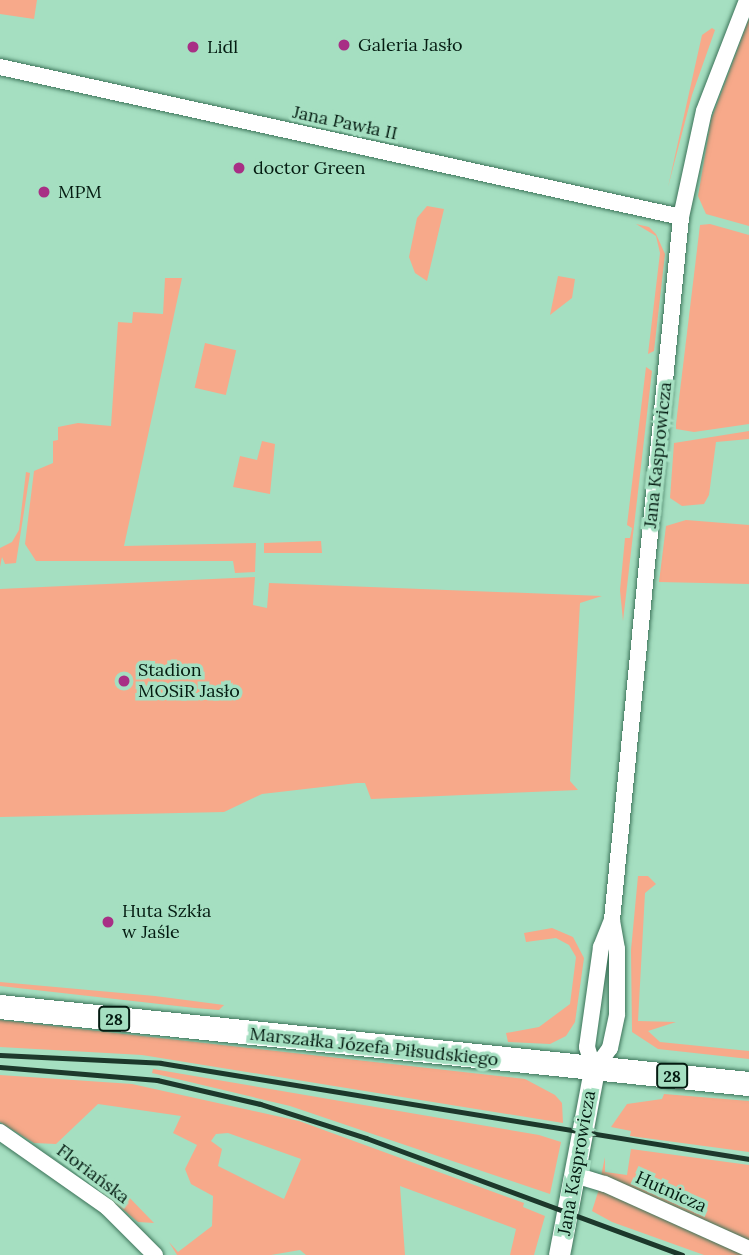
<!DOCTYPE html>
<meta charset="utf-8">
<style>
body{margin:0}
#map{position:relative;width:749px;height:1255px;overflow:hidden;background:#a5dfc1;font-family:Lora,serif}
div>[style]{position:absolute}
.green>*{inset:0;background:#f7a98a;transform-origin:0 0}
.roads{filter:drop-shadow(0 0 2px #3c7359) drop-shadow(0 0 2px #3c7359)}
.street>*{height:16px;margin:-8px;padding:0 8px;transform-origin:8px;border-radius:8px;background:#fff}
.secondary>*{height:21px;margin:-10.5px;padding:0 10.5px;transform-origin:10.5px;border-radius:10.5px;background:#fff}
.primary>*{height:24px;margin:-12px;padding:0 12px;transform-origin:12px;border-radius:12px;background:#fff}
.rail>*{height:5px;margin:-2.5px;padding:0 2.5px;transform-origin:2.5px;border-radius:2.5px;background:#1c382b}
.dots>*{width:19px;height:19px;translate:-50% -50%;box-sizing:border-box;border:4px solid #a5dfc1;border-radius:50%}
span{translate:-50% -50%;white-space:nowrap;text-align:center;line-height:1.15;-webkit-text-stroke:7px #a5dfc1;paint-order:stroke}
.shield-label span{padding:2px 5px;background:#a5dfc1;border:2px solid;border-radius:5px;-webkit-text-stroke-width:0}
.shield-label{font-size:16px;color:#041b11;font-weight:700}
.poi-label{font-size:18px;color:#041b11}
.left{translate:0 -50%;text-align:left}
.street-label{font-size:18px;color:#041b11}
</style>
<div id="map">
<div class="green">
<div style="clip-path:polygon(0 0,37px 0,34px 19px,0 14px)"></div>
<div style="clip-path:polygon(749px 19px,749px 226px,706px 214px,698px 196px,711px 120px)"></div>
<div style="clip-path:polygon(712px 28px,715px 30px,692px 95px,668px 187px,702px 35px)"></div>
<div style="clip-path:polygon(427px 206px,444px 209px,427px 281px,415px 273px,409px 257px,417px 218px)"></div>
<div style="clip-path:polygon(636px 224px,649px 227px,656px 234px,665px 254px,654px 351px,648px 354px,660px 253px,656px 236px)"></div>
<div style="clip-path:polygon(710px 224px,749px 235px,749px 424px,694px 432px,676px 429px,676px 424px,700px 225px)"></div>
<div style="clip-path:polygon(558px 276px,575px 279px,572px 298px,550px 315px)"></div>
<div style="clip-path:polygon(165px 278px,182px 278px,124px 546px,256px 543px,255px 572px,235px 573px,233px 561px,36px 561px,25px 544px,34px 471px,53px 463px,53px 441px,58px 440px,58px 427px,78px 423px,111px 426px,118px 322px,132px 323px,133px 312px,163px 314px)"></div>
<div style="left:205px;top:343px;width:32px;height:46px;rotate:13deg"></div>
<div style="clip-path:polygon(646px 367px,652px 371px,623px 621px,620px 590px,625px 538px,630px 538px,632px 528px,627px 525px)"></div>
<div style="clip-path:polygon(749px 431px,749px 439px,716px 442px,709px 495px,704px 504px,682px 506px,670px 498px,674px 443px)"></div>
<div style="clip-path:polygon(262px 441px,275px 444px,270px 494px,233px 487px,240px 456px,257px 460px)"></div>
<div style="clip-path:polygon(26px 472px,30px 473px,16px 563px,5px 564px,2px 557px,0 567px,0 548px,12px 542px,19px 530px)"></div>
<div style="clip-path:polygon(686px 520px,749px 525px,749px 584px,659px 582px,666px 526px)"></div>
<div style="clip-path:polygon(321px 541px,322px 553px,264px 553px,264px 543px)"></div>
<div style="clip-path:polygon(255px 577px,253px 605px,267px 608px,269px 583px,602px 596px,580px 603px,570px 781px,578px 790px,371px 799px,365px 783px,357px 783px,262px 794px,224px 812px,0 817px,0 589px)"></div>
<div style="clip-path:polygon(638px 876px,648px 876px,656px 884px,645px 893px,638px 1021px,676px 1022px,648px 1031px,660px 1042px,749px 1051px,749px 1059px,658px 1049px,632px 1032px,631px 950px)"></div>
<div style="clip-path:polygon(552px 928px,573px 937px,584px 958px,575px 1022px,566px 1036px,550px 1044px,508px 1042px,506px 1033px,539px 1027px,570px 1004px,576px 957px,569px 945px,556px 938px,526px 942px,524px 933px)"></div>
<div style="clip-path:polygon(0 982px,155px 996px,224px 1005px,219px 1010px,195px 1008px,0 986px)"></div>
<div style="clip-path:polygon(0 1020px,525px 1079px,555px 1095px,562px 1103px,563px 1123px,142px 1055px,0 1047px)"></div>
<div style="clip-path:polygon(153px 1069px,539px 1135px,561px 1142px,550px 1194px,290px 1106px,152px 1073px)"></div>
<div style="clip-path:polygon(evenodd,0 1075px,132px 1084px,299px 1121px,524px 1203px,523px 1207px,545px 1216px,534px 1255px,510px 1255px,516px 1229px,400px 1186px,405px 1255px,306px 1255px,300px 1250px,271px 1255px,177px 1255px,169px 1242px,178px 1252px,212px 1226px,213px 1196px,191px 1184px,185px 1169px,197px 1145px,173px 1133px,181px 1116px,98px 1104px,56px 1144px,34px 1143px,0 1122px,0 1075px,228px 1133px,301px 1159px,284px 1199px,218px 1166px,222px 1149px,211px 1141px,216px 1134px,228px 1133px)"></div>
<div style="clip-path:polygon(664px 1094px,749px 1101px,749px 1152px,630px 1136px,631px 1131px,611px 1127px,627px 1104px,662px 1099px)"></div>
<div style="clip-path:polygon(631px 1149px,749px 1165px,749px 1244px,601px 1176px,605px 1157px,605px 1172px,627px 1175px)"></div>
<div style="clip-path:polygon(70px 1154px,123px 1191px,154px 1223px,138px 1222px,76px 1170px)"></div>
<div style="clip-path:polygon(599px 1189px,749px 1255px,704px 1255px,612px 1222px,592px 1211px)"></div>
</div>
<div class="roads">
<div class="street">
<div style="left:0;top:67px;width:697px;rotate:12.42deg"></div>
<div style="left:594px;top:1070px;width:27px;rotate:-54deg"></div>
<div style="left:610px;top:1048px;width:35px;rotate:-78deg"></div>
<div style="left:617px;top:1014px;width:65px;rotate:-90deg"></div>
<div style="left:617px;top:949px;width:29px;rotate:-100deg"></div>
<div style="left:612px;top:920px;width:706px;rotate:-84.39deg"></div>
<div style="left:681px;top:217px;width:108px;rotate:-77.8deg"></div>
<div style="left:704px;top:111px;width:119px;rotate:-68.8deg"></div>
<div style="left:594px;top:1070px;width:24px;rotate:-107deg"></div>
<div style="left:587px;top:1047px;width:101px;rotate:-82deg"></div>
<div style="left:601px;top:947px;width:29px;rotate:-68deg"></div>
<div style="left:0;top:1132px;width:131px;rotate:35deg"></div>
<div style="left:107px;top:1207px;width:68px;rotate:45deg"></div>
<div style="left:575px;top:1175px;width:31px;rotate:17deg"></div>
<div style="left:605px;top:1184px;width:158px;rotate:24.3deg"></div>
</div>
<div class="secondary">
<div style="left:559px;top:1255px;width:188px;rotate:-79.3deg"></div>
</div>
<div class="primary">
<div style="left:0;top:1007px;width:753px;rotate:5.87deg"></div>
</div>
</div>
<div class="rail">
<div style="left:0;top:1055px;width:161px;rotate:2.8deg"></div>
<div style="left:161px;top:1063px;width:596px;rotate:9.27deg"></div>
<div style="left:0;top:1067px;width:158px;rotate:4.7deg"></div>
<div style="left:157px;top:1080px;width:106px;rotate:13.1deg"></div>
<div style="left:260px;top:1104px;width:111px;rotate:17.8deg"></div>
<div style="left:366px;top:1138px;width:337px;rotate:20.3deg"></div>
</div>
<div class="dots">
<div style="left:344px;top:45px;background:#a82f85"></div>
<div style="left:193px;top:47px;background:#a82f85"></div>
<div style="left:239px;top:168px;background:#a82f85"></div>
<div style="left:44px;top:192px;background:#a82f85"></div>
<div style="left:124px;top:681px;background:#a82f85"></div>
<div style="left:108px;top:922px;background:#a82f85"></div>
</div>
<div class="shield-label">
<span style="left:114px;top:1019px">28</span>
<span style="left:672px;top:1076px">28</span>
</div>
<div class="poi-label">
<span class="left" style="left:358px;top:45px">Galeria Jasło</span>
<span class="left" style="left:207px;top:47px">Lidl</span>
<span class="left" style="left:253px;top:168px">doctor Green</span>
<span class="left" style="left:58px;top:192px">MPM</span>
<span class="left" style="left:138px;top:681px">Stadion<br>MOSiR Jasło</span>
<span class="left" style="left:122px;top:922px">Huta Szkła<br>w Jaśle</span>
</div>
<div class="street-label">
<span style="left:345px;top:123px;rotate:12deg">Jana Pawła II</span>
<span style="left:658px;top:455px;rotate:-84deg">Jana Kasprowicza</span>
<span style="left:374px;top:1047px;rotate:6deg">Marszałka Józefa Piłsudskiego</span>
<span style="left:577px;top:1163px;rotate:-80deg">Jana Kasprowicza</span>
<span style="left:93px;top:1174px;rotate:37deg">Floriańska</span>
<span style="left:671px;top:1192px;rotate:24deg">Hutnicza</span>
</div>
</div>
